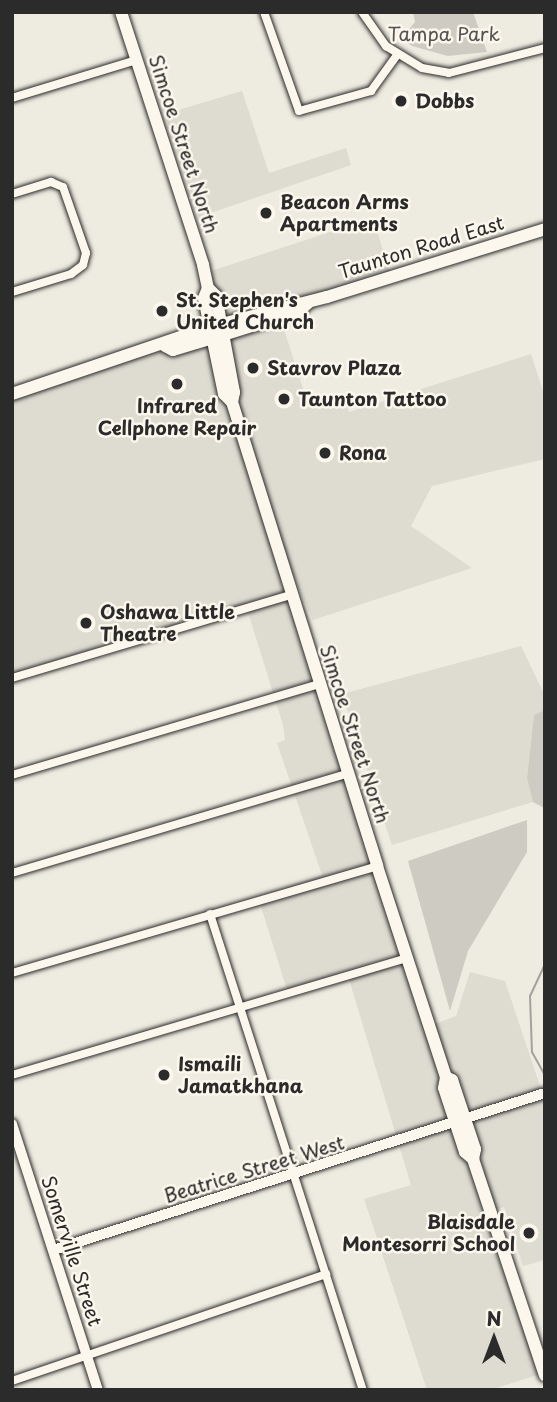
<!DOCTYPE html>
<style>
body{margin:0}
#map{position:relative;width:557px;height:1402px;overflow:hidden;background:#eeebe0;font-family:"Playpen Sans",sans-serif}
div>[style]{position:absolute}
.built>*{inset:0;background:#dedbd1}
.green>*{inset:0;background:#cecbc2}
.stream>*{height:2px;margin:-1px;padding:0 1px;transform-origin:1px;border-radius:1px;background:#a4a29a}
.roads{filter:drop-shadow(0 0 2px #2b2b2b) drop-shadow(0 0 2px #2b2b2b)}
.minor>*{height:8px;margin:-4px;padding:0 4px;transform-origin:4px;border-radius:4px;background:#fbf7ec}
.tertiary>*{height:10px;margin:-5px;padding:0 5px;transform-origin:5px;border-radius:5px;background:#fbf7ec}
.secondary>*{height:12px;margin:-6px;padding:0 6px;transform-origin:6px;border-radius:6px;background:#fbf7ec}
.dots>*{width:19px;height:19px;translate:-50% -50%;box-sizing:border-box;border:4px solid #fbf7ec;border-radius:50%}
span{translate:-50% -50%;white-space:nowrap;text-align:center;line-height:1.15;-webkit-text-stroke:5px #fbf7ec;paint-order:stroke}
.park-label{font-size:19px;color:#545351}
.poi-label{font-size:19px;color:#2b2b2b;font-weight:700}
.left{translate:0 -50%;text-align:left}
.right{translate:-100% -50%;text-align:right}
.street-label{font-size:19px;color:#2b2b2b}
.frame{position:absolute;inset:0;border:14px solid #2b2b2b;pointer-events:none}
.north{position:absolute;left:459px;top:1304px;width:70px;height:70px;-webkit-text-stroke:5px #fbf7ec;paint-order:stroke;rotate:0deg;font-size:19px;font-weight:700;line-height:28px;text-align:center;color:#2b2b2b}
.north::after{content:'';display:block;margin:auto;width:24px;height:32px;background:#2b2b2b;clip-path:polygon(50% 0,100% 100%,50% 72%,0 100%)}
</style>
<div id="map">
<div class="built">
<div style="clip-path:polygon(242px 91px,269px 173px,346px 148px,351px 165px,199px 217px,165px 114px)"></div>
<div style="clip-path:polygon(373px 218px,391px 276px,310px 302px,281px 320px,308px 404px,343px 393px,349px 412px,531px 354px,545px 397px,545px 459px,432px 486px,411px 526px,472px 568px,313px 620px,271px 528px,430px 1026px,456px 1016px,470px 972px,505px 981px,545px 1101px,545px 1260px,523px 1266px,504px 1207px,490px 1211px,544px 1373px,490px 1390px,427px 1390px,364px 1199px,411px 1185px,348px 976px,287px 990px,258px 897px,322px 875px,277px 743px,285px 740px,283px 725px,247px 609px,12px 678px,12px 394px,165px 346px,212px 339px,205px 273px)"></div>
<div style="clip-path:polygon(521px 646px,545px 696px,545px 710px,534px 715px,527px 778px,533px 802px,392px 845px,342px 694px)"></div>
</div>
<div class="green">
<div style="clip-path:polygon(413px 12px,473px 12px,487px 52px,448px 56px,412px 46px,401px 39px,415px 22px)"></div>
<div style="clip-path:polygon(545px 710px,545px 808px,544px 808px,533px 802px,527px 778px,534px 715px)"></div>
<div style="clip-path:polygon(527px 820px,527px 852px,468px 951px,450px 1011px,408px 861px)"></div>
</div>
<div class="stream">
<div style="left:545px;top:964px;width:35px;rotate:115deg"></div>
<div style="left:530px;top:996px;width:56px;rotate:88deg"></div>
<div style="left:532px;top:1052px;width:26px;rotate:61deg"></div>
</div>
<div class="roads">
<div class="minor">
<div style="left:264px;top:12px;width:105px;rotate:70.5deg"></div>
<div style="left:299px;top:111px;width:75px;rotate:-15.5deg"></div>
<div style="left:371px;top:91px;width:44px;rotate:-54.2deg"></div>
<div style="left:362px;top:12px;width:42px;rotate:54.8deg"></div>
<div style="left:386px;top:46px;width:42px;rotate:31.4deg"></div>
<div style="left:422px;top:68px;width:27px;rotate:10deg"></div>
<div style="left:449px;top:73px;width:99px;rotate:-14.6deg"></div>
<div style="left:12px;top:98px;width:130px;rotate:-17deg"></div>
<div style="left:12px;top:194px;width:41px;rotate:-17.1deg"></div>
<div style="left:51px;top:182px;width:13px;rotate:23deg"></div>
<div style="left:63px;top:187px;width:70px;rotate:70.8deg"></div>
<div style="left:86px;top:253px;width:12px;rotate:104deg"></div>
<div style="left:83px;top:265px;width:15px;rotate:143deg"></div>
<div style="left:71px;top:274px;width:62px;rotate:163deg"></div>
<div style="left:12px;top:678px;width:291px;rotate:-16.6deg"></div>
<div style="left:12px;top:775px;width:320px;rotate:-16.5deg"></div>
<div style="left:12px;top:873px;width:352px;rotate:-16.5deg"></div>
<div style="left:210px;top:914px;width:500px;rotate:72.2deg"></div>
<div style="left:12px;top:973px;width:380px;rotate:-16.3deg"></div>
<div style="left:12px;top:1075px;width:412px;rotate:-16.5deg"></div>
<div style="left:12px;top:1381px;width:332px;rotate:-18.8deg"></div>
</div>
<div class="tertiary">
<div style="left:12px;top:1124px;width:280px;rotate:72.1deg"></div>
<div style="left:53px;top:1250px;width:516px;rotate:-17.7deg"></div>
</div>
<div class="secondary">
<div style="left:121px;top:12px;width:266px;rotate:72deg"></div>
<div style="left:203px;top:265px;width:24px;rotate:78deg"></div>
<div style="left:208px;top:288px;width:11px;rotate:112deg"></div>
<div style="left:204px;top:298px;width:98px;rotate:78.2deg"></div>
<div style="left:224px;top:394px;width:11px;rotate:45deg"></div>
<div style="left:232px;top:402px;width:486px;rotate:72.6deg"></div>
<div style="left:377px;top:866px;width:222px;rotate:71.9deg"></div>
<div style="left:446px;top:1077px;width:7px;rotate:27deg"></div>
<div style="left:452px;top:1080px;width:73px;rotate:71.6deg"></div>
<div style="left:475px;top:1149px;width:10px;rotate:101deg"></div>
<div style="left:473px;top:1159px;width:228px;rotate:71.6deg"></div>
<div style="left:208px;top:288px;width:11px;rotate:45deg"></div>
<div style="left:216px;top:296px;width:98px;rotate:79.4deg"></div>
<div style="left:234px;top:392px;width:10px;rotate:101deg"></div>
<div style="left:165px;top:346px;width:9px;rotate:27deg"></div>
<div style="left:173px;top:350px;width:52px;rotate:-16.7deg"></div>
<div style="left:223px;top:335px;width:80px;rotate:-17.5deg"></div>
<div style="left:299px;top:311px;width:13px;rotate:-42deg"></div>
<div style="left:12px;top:394px;width:209px;rotate:-18.7deg"></div>
<div style="left:210px;top:327px;width:121px;rotate:-14.4deg"></div>
<div style="left:327px;top:297px;width:228px;rotate:-17.3deg"></div>
<div style="left:446px;top:1077px;width:11px;rotate:100deg"></div>
<div style="left:444px;top:1088px;width:67px;rotate:71.8deg"></div>
<div style="left:465px;top:1152px;width:11px;rotate:41deg"></div>
</div>
</div>
<div class="dots">
<div style="left:401px;top:101px;background:#2b2b2b"></div>
<div style="left:266px;top:213px;background:#2b2b2b"></div>
<div style="left:162px;top:311px;background:#2b2b2b"></div>
<div style="left:253px;top:368px;background:#2b2b2b"></div>
<div style="left:177px;top:384px;background:#2b2b2b"></div>
<div style="left:284px;top:399px;background:#2b2b2b"></div>
<div style="left:325px;top:453px;background:#2b2b2b"></div>
<div style="left:86px;top:623px;background:#2b2b2b"></div>
<div style="left:164px;top:1075px;background:#2b2b2b"></div>
<div style="left:529px;top:1233px;background:#2b2b2b"></div>
</div>
<div class="park-label">
<span style="left:444px;top:34px">Tampa Park</span>
</div>
<div class="poi-label">
<span class="left" style="left:415px;top:101px">Dobbs</span>
<span class="left" style="left:280px;top:213px">Beacon Arms<br>Apartments</span>
<span class="left" style="left:176px;top:311px">St. Stephen's<br>United Church</span>
<span class="left" style="left:267px;top:368px">Stavrov Plaza</span>
<span class="left" style="left:298px;top:399px">Taunton Tattoo</span>
<span style="left:177px;top:417px">Infrared<br>Cellphone Repair</span>
<span class="left" style="left:339px;top:453px">Rona</span>
<span class="left" style="left:100px;top:623px">Oshawa Little<br>Theatre</span>
<span class="left" style="left:178px;top:1075px">Ismaili<br>Jamatkhana</span>
<span class="right" style="left:515px;top:1233px">Blaisdale<br>Montesorri School</span>
</div>
<div class="street-label">
<span style="left:184px;top:144px;rotate:72deg">Simcoe Street North</span>
<span style="left:421px;top:247px;rotate:-17deg">Taunton Road East</span>
<span style="left:355px;top:734px;rotate:72deg">Simcoe Street North</span>
<span style="left:254px;top:1169px;rotate:-17deg">Beatrice Street West</span>
<span style="left:72px;top:1251px;rotate:72deg">Somerville Street</span>
</div>
<div class="frame"></div>
<div class="north">N</div>
</div>
